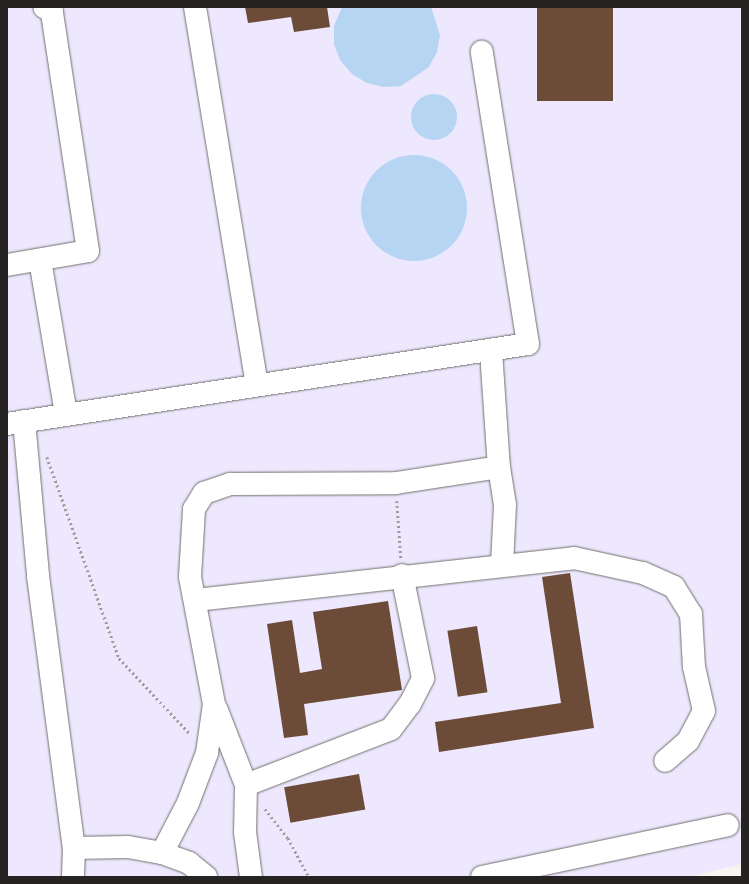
<!DOCTYPE html>
<style>
body{margin:0}
#map{position:relative;width:749px;height:884px;overflow:hidden;background:#f8f5f1;font-family:"Roboto Serif",serif}
div>[style]{position:absolute}
.industrial>*{inset:0;background:#ede8fe}
.water>*{inset:0;background:#b5d5f3}
.round{border-radius:50%}
.building>*{inset:0;background:#6c4c38;transform-origin:0 0}
.path>*{height:2.5px;margin-top:-1.25px;transform-origin:0;background:repeating-linear-gradient(90deg,#9e9c99 0 2px,transparent 0 5px)}
.roads{filter:drop-shadow(0 0 1px #726f6b) drop-shadow(0 0 1px #726f6b)}
.minor>*{height:22px;margin:-11px;padding:0 11px;transform-origin:11px;border-radius:11px;background:#fff}
span{translate:-50% -50%;white-space:nowrap;text-align:center;line-height:1.15;-webkit-text-stroke:4px #f8f5f1;paint-order:stroke}
.frame{position:absolute;inset:0;border:8px solid #252423;pointer-events:none}
</style>
<div id="map">
<div class="industrial">
<div style="clip-path:polygon(7px 7px,742px 7px,742px 864px,689px 877px,7px 877px)"></div>
</div>
<div class="water">
<div style="clip-path:polygon(342px 7px,431px 7px,440px 35px,437px 52px,429px 67px,401px 86px,383px 87px,367px 83px,352px 74px,340px 60px,334px 44px,334px 26px)"></div>
<div class="round" style="left:411px;top:94px;width:46px;height:46px"></div>
<div class="round" style="left:361px;top:155px;width:106px;height:106px"></div>
</div>
<div class="building">
<div style="clip-path:polygon(245px 7px,327px 7px,330px 27px,294px 32px,291px 17px,248px 23px)"></div>
<div style="left:537px;top:7px;width:76px;height:94px"></div>
<div style="clip-path:polygon(570px 573px,594px 728px,439px 752px,435px 722px,561px 703px,542px 577px)"></div>
<div style="clip-path:polygon(388px 601px,402px 690px,304px 704px,308px 735px,284px 738px,267px 624px,292px 620px,300px 673px,322px 669px,313px 612px)"></div>
<div style="left:477px;top:626px;width:67px;height:30px;rotate:81deg"></div>
<div style="left:359px;top:774px;width:36px;height:76px;rotate:80deg"></div>
</div>
<div class="path">
<div style="left:47px;top:457px;width:214px;rotate:70.3deg"></div>
<div style="left:119px;top:658px;width:105px;rotate:46.9deg"></div>
<div style="left:397px;top:501px;width:57px;rotate:86deg"></div>
<div style="left:265px;top:809px;width:37px;rotate:52deg"></div>
<div style="left:288px;top:838px;width:44px;rotate:61.7deg"></div>
</div>
<div class="roads">
<div class="minor">
<div style="left:195px;top:7px;width:383px;rotate:80.7deg"></div>
<div style="left:40px;top:260px;width:156px;rotate:80.4deg"></div>
<div style="left:7px;top:265px;width:82px;rotate:-9.8deg"></div>
<div style="left:88px;top:251px;width:242px;rotate:-98.6deg"></div>
<div style="left:52px;top:12px;width:9px;rotate:-148deg"></div>
<div style="left:491px;top:351px;width:116px;rotate:86.1deg"></div>
<div style="left:24px;top:421px;width:156px;rotate:84.8deg"></div>
<div style="left:38px;top:576px;width:274px;rotate:82.5deg"></div>
<div style="left:74px;top:848px;width:29px;rotate:92deg"></div>
<div style="left:7px;top:424px;width:527px;rotate:-8.73deg"></div>
<div style="left:528px;top:344px;width:296px;rotate:-99deg"></div>
<div style="left:196px;top:600px;width:380px;rotate:-6.3deg"></div>
<div style="left:574px;top:558px;width:71px;rotate:12.3deg"></div>
<div style="left:643px;top:573px;width:34px;rotate:24deg"></div>
<div style="left:674px;top:587px;width:32px;rotate:58deg"></div>
<div style="left:691px;top:614px;width:53px;rotate:86.8deg"></div>
<div style="left:694px;top:667px;width:45px;rotate:77.2deg"></div>
<div style="left:704px;top:711px;width:34px;rotate:118deg"></div>
<div style="left:688px;top:741px;width:30px;rotate:139deg"></div>
<div style="left:216px;top:708px;width:83px;rotate:68.7deg"></div>
<div style="left:246px;top:785px;width:47px;rotate:91.2deg"></div>
<div style="left:245px;top:832px;width:45px;rotate:82.4deg"></div>
<div style="left:246px;top:785px;width:155px;rotate:-21.1deg"></div>
<div style="left:391px;top:729px;width:31px;rotate:-53deg"></div>
<div style="left:410px;top:704px;width:29px;rotate:-63deg"></div>
<div style="left:423px;top:678px;width:105px;rotate:-101.5deg"></div>
<div style="left:74px;top:848px;width:54px;rotate:-1.1deg"></div>
<div style="left:128px;top:847px;width:35px;rotate:10deg"></div>
<div style="left:162px;top:853px;width:29px;rotate:20deg"></div>
<div style="left:189px;top:863px;width:22px;rotate:39deg"></div>
<div style="left:162px;top:853px;width:56px;rotate:-62.5deg"></div>
<div style="left:188px;top:803px;width:53px;rotate:-69.2deg"></div>
<div style="left:207px;top:753px;width:49px;rotate:-81.9deg"></div>
<div style="left:214px;top:704px;width:129px;rotate:-100.7deg"></div>
<div style="left:190px;top:577px;width:68px;rotate:-86.6deg"></div>
<div style="left:194px;top:509px;width:19px;rotate:-58deg"></div>
<div style="left:204px;top:493px;width:28px;rotate:-19deg"></div>
<div style="left:230px;top:484px;width:166px;rotate:-0.3deg"></div>
<div style="left:396px;top:483px;width:104px;rotate:-8.8deg"></div>
<div style="left:499px;top:467px;width:38px;rotate:81deg"></div>
<div style="left:505px;top:505px;width:59px;rotate:92.9deg"></div>
<div style="left:482px;top:877px;width:251px;rotate:-11.9deg"></div>
</div>
</div>
<div class="frame"></div>
</div>
